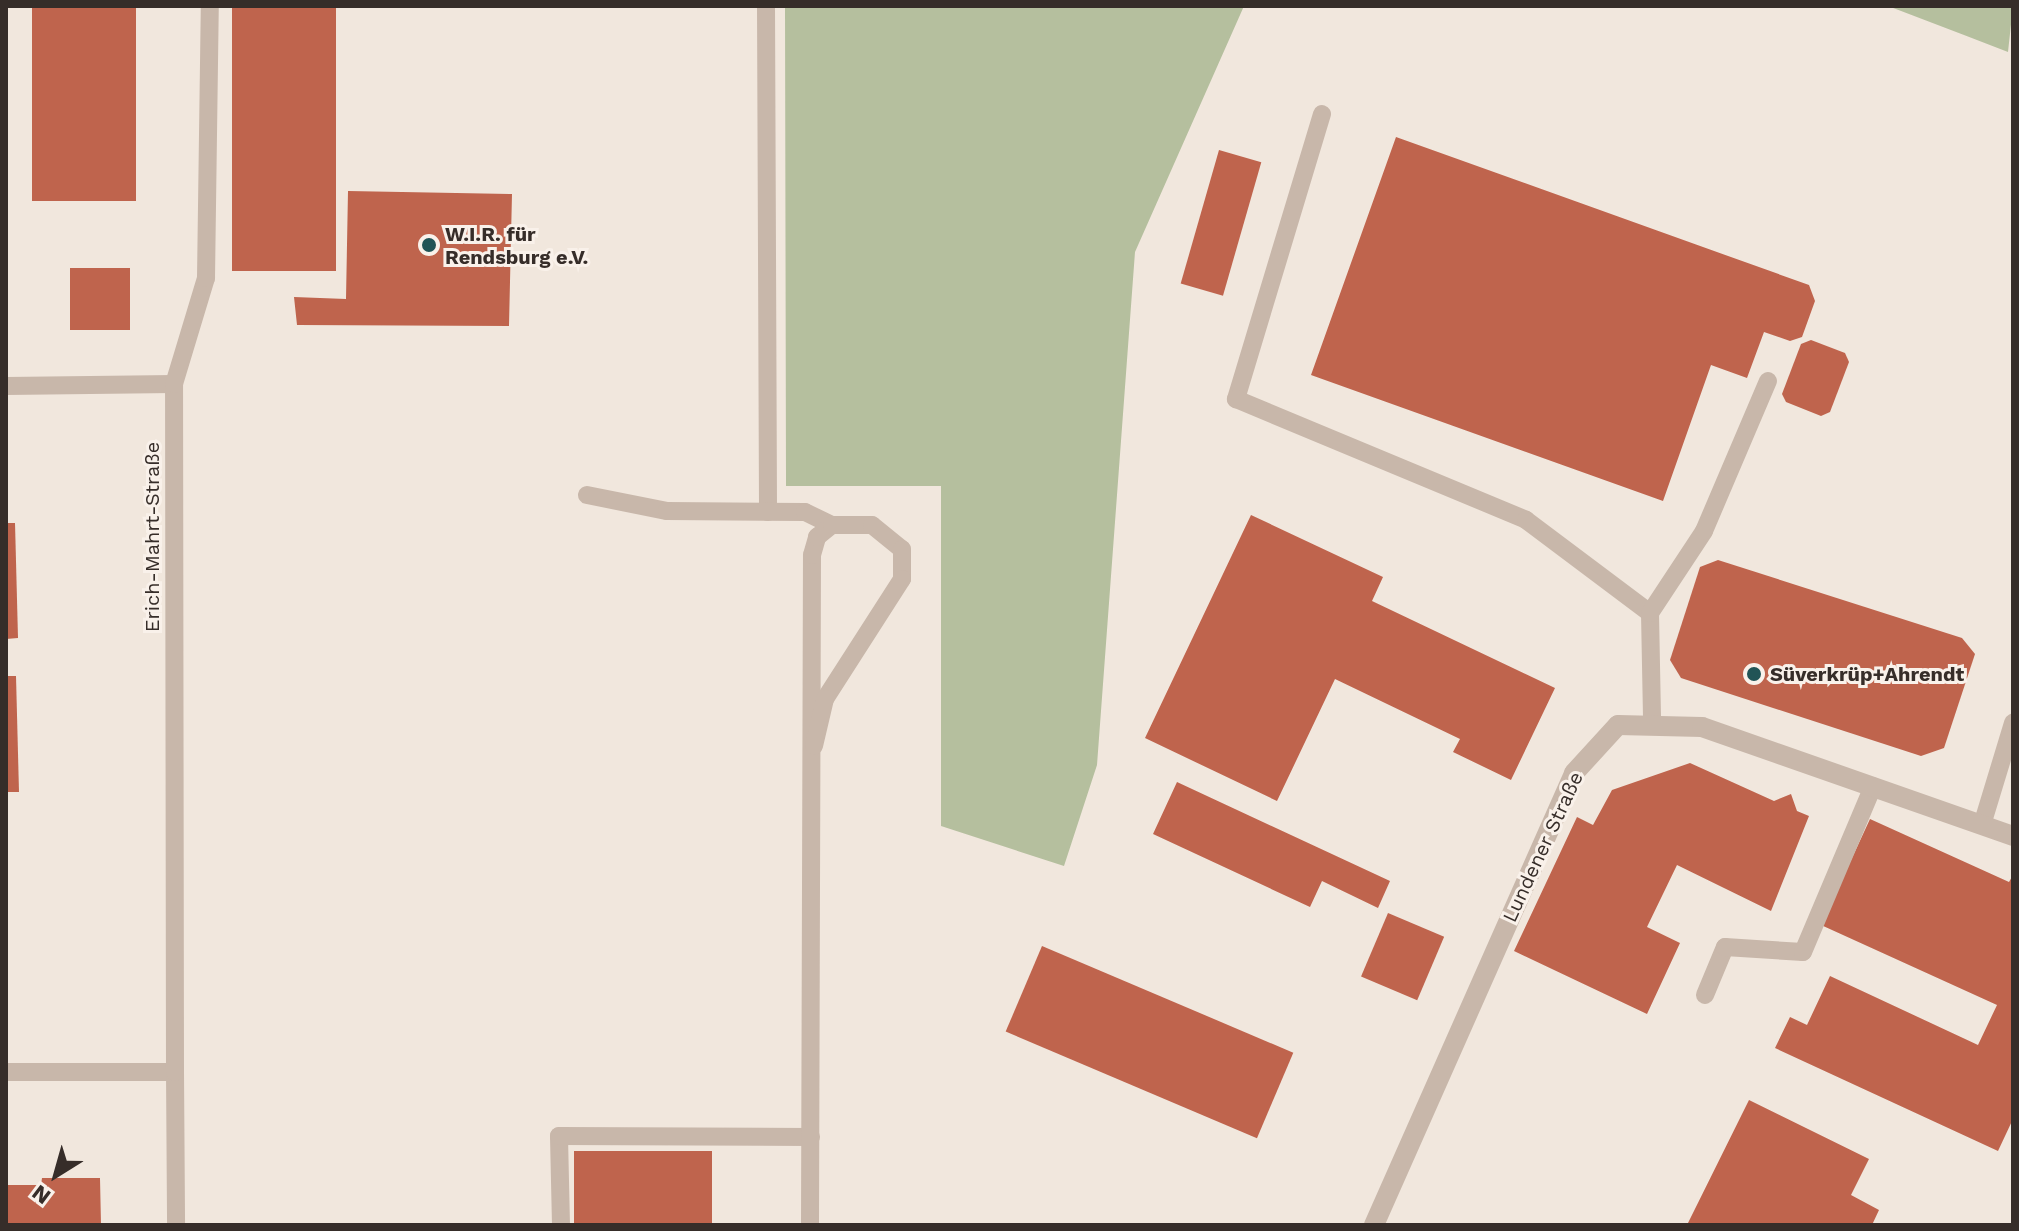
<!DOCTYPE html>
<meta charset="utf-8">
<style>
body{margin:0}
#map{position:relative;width:2019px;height:1231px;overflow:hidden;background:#f1e7dd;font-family:"Work Sans",sans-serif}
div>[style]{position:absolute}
.green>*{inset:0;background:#b5bf9e}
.building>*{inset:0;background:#bf644d;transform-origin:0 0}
.lane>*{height:18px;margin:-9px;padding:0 9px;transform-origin:9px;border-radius:9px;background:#c8b7aa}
.street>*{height:20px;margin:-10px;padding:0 10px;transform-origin:10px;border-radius:10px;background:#c8b7aa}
.dots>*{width:22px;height:22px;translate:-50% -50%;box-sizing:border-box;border:4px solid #f9f1ea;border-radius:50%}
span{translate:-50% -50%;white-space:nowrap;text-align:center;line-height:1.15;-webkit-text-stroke:6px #f9f1ea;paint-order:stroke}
.poi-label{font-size:20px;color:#362d29;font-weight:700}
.left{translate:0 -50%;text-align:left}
.street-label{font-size:20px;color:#362d29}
.frame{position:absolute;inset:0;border:8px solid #362d29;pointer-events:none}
.north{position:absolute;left:16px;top:1135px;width:80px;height:80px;-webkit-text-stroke:6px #f9f1ea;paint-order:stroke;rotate:217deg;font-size:22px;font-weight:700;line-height:32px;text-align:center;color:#362d29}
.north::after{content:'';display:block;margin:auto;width:28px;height:36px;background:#362d29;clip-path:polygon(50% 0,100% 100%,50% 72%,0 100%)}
</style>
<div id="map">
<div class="green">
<div style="clip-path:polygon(785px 6px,1244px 6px,1135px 252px,1097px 765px,1064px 866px,941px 826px,941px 486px,786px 486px)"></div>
<div style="clip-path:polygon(1888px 6px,2013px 6px,2008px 52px,1964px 35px)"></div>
</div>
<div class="building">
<div style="left:32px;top:6px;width:104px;height:195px"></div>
<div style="left:232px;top:6px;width:104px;height:265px"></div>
<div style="clip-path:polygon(1396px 137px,1809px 285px,1815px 301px,1802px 337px,1790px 341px,1764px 332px,1747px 378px,1711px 365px,1663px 501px,1311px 375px)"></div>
<div style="left:1219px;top:150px;width:44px;height:139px;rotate:16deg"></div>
<div style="clip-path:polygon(348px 191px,512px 194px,509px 326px,297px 325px,294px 297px,346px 299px)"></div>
<div style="left:70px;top:268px;width:60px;height:62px"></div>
<div style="clip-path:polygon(1811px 340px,1845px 353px,1849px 362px,1830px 412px,1821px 416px,1786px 402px,1782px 394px,1801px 344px)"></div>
<div style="clip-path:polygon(1251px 515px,1383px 577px,1372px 601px,1555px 688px,1511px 780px,1453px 752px,1460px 739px,1335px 679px,1277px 801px,1145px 738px)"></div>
<div style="clip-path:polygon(6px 523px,15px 523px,18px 638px,6px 639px)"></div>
<div style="clip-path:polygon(1718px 560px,1962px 638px,1975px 654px,1944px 748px,1921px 756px,1681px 678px,1670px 660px,1700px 567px)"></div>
<div style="clip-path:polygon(6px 676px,16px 676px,19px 792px,6px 792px)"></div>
<div style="clip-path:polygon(1690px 763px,1774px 801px,1791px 794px,1797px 811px,1809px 816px,1771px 911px,1677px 865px,1647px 927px,1680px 943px,1647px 1014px,1514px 951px,1577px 817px,1593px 825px,1612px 790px)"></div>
<div style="clip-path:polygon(1177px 782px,1390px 881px,1378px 908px,1322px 881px,1310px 907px,1153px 834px)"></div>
<div style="clip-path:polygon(1870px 819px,2009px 882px,2013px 875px,2013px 1119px,1998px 1151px,1775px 1048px,1790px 1017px,1807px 1025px,1830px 976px,1978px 1045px,1997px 1005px,1821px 925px)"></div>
<div style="left:1388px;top:913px;width:61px;height:69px;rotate:23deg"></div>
<div style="left:1042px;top:946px;width:273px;height:93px;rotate:23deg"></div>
<div style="clip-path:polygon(1749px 1100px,1869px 1159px,1851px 1195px,1879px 1210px,1872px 1225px,1687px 1225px)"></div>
<div style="left:574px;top:1151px;width:138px;height:74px"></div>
<div style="clip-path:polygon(42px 1178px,100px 1178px,101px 1225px,6px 1225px,6px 1185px,41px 1185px)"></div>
</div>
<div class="lane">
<div style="left:766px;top:6px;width:506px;rotate:89.77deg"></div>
<div style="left:1322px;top:114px;width:298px;rotate:106.8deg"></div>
<div style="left:1236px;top:399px;width:314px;rotate:22.6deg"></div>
<div style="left:1526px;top:520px;width:155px;rotate:36.9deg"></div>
<div style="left:1650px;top:613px;width:109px;rotate:88.9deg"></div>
<div style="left:6px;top:386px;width:168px;rotate:-0.7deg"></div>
<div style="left:587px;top:495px;width:82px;rotate:11.3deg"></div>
<div style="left:667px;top:511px;width:138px;rotate:0.4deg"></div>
<div style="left:805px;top:512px;width:30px;rotate:26deg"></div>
<div style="left:1650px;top:613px;width:98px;rotate:-56.6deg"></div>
<div style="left:1704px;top:531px;width:163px;rotate:-66.9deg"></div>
<div style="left:1982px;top:825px;width:107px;rotate:-73.1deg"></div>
<div style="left:1705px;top:995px;width:52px;rotate:-67.4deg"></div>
<div style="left:1725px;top:947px;width:78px;rotate:3.7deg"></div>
<div style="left:1803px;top:952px;width:180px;rotate:-67.1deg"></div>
<div style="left:6px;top:1072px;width:169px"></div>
<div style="left:175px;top:1072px;width:153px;rotate:89.6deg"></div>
<div style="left:175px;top:1072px;width:688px;rotate:-90.08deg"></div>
<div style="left:174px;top:384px;width:111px;rotate:-73.2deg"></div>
<div style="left:206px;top:278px;width:272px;rotate:-89.2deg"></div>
<div style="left:561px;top:1225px;width:89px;rotate:-91.3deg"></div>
<div style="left:559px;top:1136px;width:252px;rotate:0.2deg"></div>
<div style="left:810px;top:1225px;width:670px;rotate:-89.83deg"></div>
<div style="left:812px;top:555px;width:19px;rotate:-74deg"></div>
<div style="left:817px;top:537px;width:19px;rotate:-39deg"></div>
<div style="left:832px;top:525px;width:40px"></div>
<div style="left:872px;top:525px;width:38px;rotate:39deg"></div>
<div style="left:902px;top:549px;width:30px;rotate:90deg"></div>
<div style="left:902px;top:579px;width:143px;rotate:122.7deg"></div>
<div style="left:825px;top:699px;width:48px;rotate:103.2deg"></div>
</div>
<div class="street">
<div style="left:1374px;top:1225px;width:494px;rotate:-66.1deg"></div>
<div style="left:1574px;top:773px;width:65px;rotate:-47.5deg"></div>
<div style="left:1618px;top:725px;width:84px;rotate:1.4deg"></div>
<div style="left:1702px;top:727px;width:330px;rotate:19.3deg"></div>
</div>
<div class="dots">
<div style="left:429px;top:245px;background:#215456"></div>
<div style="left:1754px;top:674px;background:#215456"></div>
</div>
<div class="poi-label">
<span class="left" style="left:445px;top:246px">W.I.R. für<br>Rendsburg e.V.</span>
<span class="left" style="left:1770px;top:674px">Süverkrüp+Ahrendt</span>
</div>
<div class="street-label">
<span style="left:152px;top:537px;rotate:-90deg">Erich-Mahrt-Straße</span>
<span style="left:1543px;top:847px;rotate:-65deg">Lundener Straße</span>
</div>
<div class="frame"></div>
<div class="north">N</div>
</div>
